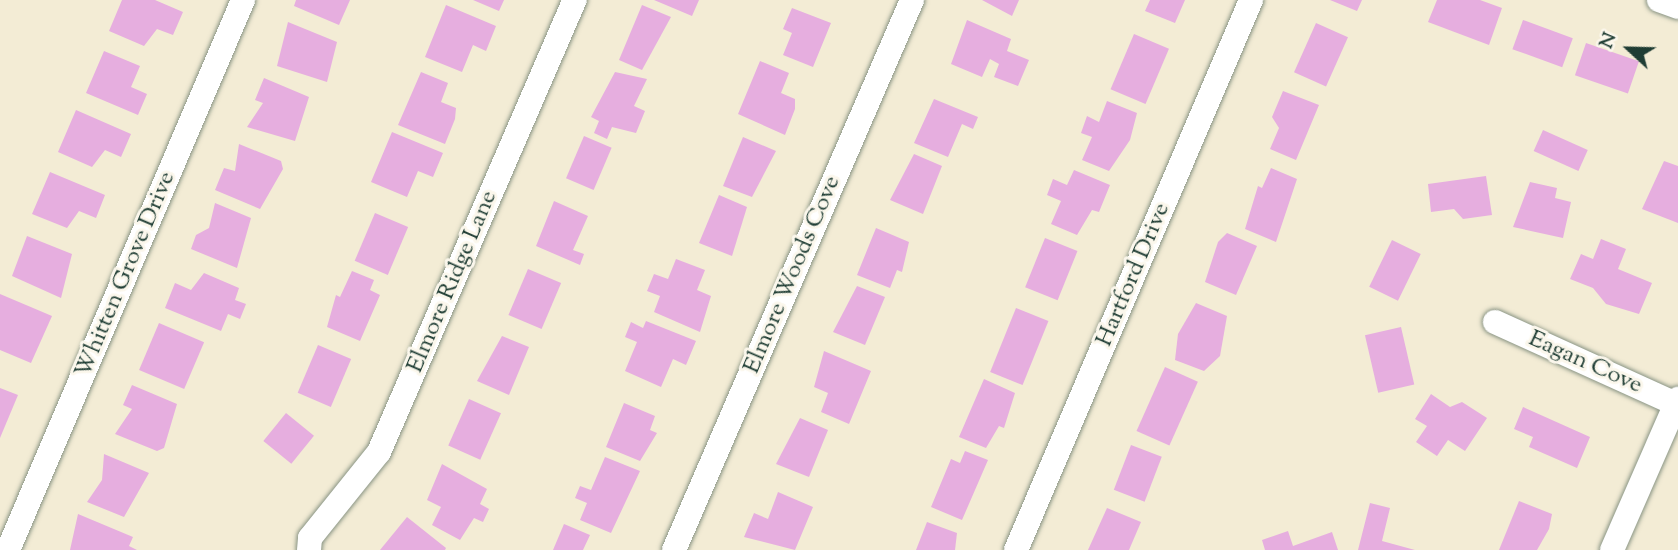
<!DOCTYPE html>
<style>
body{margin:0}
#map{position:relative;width:1678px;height:550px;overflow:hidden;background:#f3ecd5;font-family:"Sorts Mill Goudy",serif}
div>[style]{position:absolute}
.building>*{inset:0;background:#e6aedf;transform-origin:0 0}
.roads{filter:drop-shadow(0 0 2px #899484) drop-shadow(0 0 2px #899484)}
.minor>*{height:24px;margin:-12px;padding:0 12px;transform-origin:12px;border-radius:12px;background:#fff}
span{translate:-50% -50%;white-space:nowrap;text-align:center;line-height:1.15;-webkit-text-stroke:6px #fbf7ec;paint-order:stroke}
.street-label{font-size:24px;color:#1f3d34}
.north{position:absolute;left:1594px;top:14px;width:70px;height:70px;-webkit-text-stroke:5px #fbf7ec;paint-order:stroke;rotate:292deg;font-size:19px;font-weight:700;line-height:28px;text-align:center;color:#1f3d34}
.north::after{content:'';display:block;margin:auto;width:24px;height:32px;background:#1f3d34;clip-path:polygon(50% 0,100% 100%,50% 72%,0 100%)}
</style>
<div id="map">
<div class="building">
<div style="clip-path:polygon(122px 0,155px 0,183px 12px,173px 35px,157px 29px,144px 46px,109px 31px)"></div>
<div style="clip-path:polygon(296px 0,350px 0,339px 25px,294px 6px)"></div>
<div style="clip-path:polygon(473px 0,504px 0,499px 11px)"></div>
<div style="clip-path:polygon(654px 0,699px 0,692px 16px)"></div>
<div style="clip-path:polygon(982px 0,1019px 0,1012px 16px)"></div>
<div style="clip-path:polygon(1150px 0,1185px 0,1175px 23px,1145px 11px)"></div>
<div style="clip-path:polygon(1330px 0,1362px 0,1357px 11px)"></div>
<div style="clip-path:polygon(1437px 0,1480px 0,1502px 8px,1489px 45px,1428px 22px)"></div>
<div style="clip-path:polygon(446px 5px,496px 26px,486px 51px,473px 45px,462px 72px,425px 57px)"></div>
<div style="clip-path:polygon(642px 5px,671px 17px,642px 70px,619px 60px)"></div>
<div style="clip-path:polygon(792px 8px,831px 23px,813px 67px,783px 55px,792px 33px,783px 29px)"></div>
<div style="clip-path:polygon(967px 20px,1011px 39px,1007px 51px,1029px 60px,1018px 86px,994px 77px,999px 64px,990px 59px,982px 77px,951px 64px)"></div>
<div style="left:1523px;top:20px;width:53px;height:31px;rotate:20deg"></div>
<div style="clip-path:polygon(288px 22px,337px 42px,327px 82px,277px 66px)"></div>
<div style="left:1316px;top:23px;width:35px;height:54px;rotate:24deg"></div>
<div style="left:1134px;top:34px;width:38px;height:60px;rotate:23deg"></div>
<div style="left:1586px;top:43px;width:56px;height:34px;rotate:19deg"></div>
<div style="clip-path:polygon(104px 51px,140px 66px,131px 87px,147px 94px,138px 115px,86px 93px)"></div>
<div style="clip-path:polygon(760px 61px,789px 73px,781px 93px,795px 99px,795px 109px,785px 135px,738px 114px)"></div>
<div style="clip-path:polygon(421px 72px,448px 83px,441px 102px,456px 108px,455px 119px,445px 144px,398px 125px)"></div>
<div style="clip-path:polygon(615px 72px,647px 79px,634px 106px,645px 111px,636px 133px,612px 127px,607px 139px,594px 133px,599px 121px,591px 117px)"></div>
<div style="clip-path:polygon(264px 78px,309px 97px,295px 141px,247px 127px,263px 103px,255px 100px)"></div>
<div style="clip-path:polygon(1283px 91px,1319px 105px,1296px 160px,1270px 149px,1279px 128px,1272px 117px)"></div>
<div style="clip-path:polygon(934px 99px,978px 117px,973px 129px,962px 124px,948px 157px,914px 143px)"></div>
<div style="clip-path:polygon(1107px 101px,1137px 113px,1130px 140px,1109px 171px,1082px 160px,1092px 137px,1081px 133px,1087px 116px,1099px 122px)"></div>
<div style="clip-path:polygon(76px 110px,131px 134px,121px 157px,105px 150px,92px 167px,58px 152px)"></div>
<div style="left:1543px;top:130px;width:49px;height:23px;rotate:24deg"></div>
<div style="clip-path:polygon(392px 132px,443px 153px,433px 177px,418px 171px,407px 197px,371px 182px)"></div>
<div style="left:584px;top:136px;width:30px;height:46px;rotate:23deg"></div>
<div style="clip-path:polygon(743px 137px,776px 151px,752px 197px,723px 186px)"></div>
<div style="clip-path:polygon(239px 144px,281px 161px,283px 169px,260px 209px,215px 190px,224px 168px,235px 171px)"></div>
<div style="clip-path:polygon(914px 154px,942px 166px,923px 214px,890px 200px)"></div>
<div style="clip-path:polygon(1664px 161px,1678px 166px,1678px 223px,1642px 209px)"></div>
<div style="clip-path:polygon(1271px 168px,1297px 179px,1276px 242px,1245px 229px,1258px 186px,1262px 188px)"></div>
<div style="clip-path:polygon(1074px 170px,1110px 185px,1099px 212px,1092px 210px,1077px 235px,1051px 224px,1061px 201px,1047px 195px,1053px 179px,1067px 185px)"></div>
<div style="clip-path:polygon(50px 172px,105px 195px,96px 218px,79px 211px,67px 228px,32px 214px)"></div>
<div style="clip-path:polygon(1486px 176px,1492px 215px,1463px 219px,1454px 209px,1431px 212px,1428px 184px)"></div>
<div style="clip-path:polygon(1530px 182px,1557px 188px,1555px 198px,1571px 202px,1563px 238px,1513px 227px)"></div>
<div style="clip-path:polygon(719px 195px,747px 207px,732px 256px,699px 243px)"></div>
<div style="clip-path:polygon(554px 201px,588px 216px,573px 250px,584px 254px,580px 265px,536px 246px)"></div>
<div style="clip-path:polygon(215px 203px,251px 218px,237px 268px,191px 249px,196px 235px,209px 228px)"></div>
<div style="left:375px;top:213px;width:36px;height:52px;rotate:23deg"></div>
<div style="clip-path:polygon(876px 228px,909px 242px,902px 272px,897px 270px,890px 288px,857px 275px)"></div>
<div style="clip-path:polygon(1227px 233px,1257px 246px,1236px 295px,1205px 282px,1218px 242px)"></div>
<div style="clip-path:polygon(27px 236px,72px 254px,61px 298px,12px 276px)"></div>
<div style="left:1045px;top:238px;width:35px;height:53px;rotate:22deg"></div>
<div style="clip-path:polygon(1601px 239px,1626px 249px,1618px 269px,1652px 283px,1639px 314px,1606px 304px,1593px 288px,1570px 279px,1581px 254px,1593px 259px)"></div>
<div style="left:1392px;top:240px;width:32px;height:52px;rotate:26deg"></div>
<div style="clip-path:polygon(676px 259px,705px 270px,697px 290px,711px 296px,700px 332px,654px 312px,660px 296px,647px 291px,654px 274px,668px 279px)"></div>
<div style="left:528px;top:269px;width:36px;height:50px;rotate:23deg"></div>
<div style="clip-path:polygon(352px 271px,374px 280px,370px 290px,380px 295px,360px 341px,327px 327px,336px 295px,340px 297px)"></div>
<div style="clip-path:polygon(204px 273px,239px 288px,235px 300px,246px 304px,240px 319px,228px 314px,221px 331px,165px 308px,175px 283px,191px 290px)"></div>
<div style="clip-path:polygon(857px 286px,885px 297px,865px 345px,833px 332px)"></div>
<div style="clip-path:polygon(0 294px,52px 316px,31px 363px,0 350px)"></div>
<div style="clip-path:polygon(1196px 303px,1227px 316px,1220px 356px,1204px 371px,1175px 360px,1178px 334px)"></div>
<div style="left:1016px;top:308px;width:35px;height:69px;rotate:22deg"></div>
<div style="clip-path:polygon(646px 321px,696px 341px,686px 365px,673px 359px,661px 387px,625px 371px,637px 342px,625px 337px,631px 322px,643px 328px)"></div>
<div style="left:159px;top:323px;width:49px;height:51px;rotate:23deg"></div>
<div style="left:1401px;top:327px;width:59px;height:37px;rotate:77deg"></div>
<div style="clip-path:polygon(502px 336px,529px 347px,509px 395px,477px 381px)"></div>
<div style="left:318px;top:345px;width:36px;height:52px;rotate:23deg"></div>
<div style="clip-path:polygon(824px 351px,871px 371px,849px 424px,821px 412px,828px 393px,814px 387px)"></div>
<div style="left:1165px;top:367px;width:36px;height:70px;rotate:24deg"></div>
<div style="clip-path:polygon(984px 379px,1015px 393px,1004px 428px,999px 426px,986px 448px,959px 437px)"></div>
<div style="clip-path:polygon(132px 385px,177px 404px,164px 448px,157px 451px,115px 434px,132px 409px,123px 405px)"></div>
<div style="clip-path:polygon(0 388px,18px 395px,0 438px)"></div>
<div style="clip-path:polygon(1431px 394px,1450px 407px,1462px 402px,1487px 418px,1465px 451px,1448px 440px,1437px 456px,1416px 442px,1427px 426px,1415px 419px)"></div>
<div style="left:469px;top:399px;width:35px;height:51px;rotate:24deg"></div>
<div style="clip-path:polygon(624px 403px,655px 416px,650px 430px,657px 433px,640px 461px,606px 447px)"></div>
<div style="clip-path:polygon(1523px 407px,1590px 437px,1577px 468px,1529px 447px,1533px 437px,1514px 429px)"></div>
<div style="left:286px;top:413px;width:36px;height:36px;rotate:39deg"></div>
<div style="clip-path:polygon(800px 418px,828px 430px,809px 477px,776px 464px)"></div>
<div style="left:1131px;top:445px;width:33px;height:48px;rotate:21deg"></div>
<div style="clip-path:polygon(965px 451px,988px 460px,962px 520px,931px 507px,951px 459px,960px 463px)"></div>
<div style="clip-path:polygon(104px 454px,149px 473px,124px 517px,87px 502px,102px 480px)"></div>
<div style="clip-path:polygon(605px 457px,640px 471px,611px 533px,580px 520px,587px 503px,575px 498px,580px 486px,591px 490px)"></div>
<div style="clip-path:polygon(442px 464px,487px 489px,480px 504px,489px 509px,483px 522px,474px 518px,460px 540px,432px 525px,441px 507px,427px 500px)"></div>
<div style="clip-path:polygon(778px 492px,813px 507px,795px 550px,744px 537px,754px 513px,768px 519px)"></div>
<div style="clip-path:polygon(1519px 501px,1552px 514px,1549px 529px,1537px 550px,1499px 550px)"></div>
<div style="clip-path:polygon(1370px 503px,1390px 508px,1382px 541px,1415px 550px,1358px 550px)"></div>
<div style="clip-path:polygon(1107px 508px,1141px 522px,1129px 550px,1088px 550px)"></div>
<div style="clip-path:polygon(78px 514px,133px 537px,129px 546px,137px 550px,70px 550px)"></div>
<div style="clip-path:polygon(407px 517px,446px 548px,445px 550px,380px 550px)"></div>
<div style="clip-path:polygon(927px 522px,957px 533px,955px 550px,916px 550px)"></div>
<div style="clip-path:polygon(564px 524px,590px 535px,583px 550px,553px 550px)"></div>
<div style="clip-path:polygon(1288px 531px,1293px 546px,1332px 532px,1338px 550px,1265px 550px,1262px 540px)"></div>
</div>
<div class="roads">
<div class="minor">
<div style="left:1659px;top:0;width:20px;rotate:20deg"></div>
<div style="left:1495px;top:322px;width:199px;rotate:24.4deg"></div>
<div style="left:8px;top:550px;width:598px;rotate:-66.86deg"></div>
<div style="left:309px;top:550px;width:12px;rotate:-85deg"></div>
<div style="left:310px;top:538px;width:110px;rotate:-51.3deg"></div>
<div style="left:379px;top:452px;width:493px;rotate:-66.6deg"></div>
<div style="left:674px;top:550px;width:599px;rotate:-66.6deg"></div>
<div style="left:1016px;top:550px;width:598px;rotate:-66.86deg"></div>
<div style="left:1612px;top:550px;width:165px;rotate:-66.4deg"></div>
</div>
</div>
<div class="street-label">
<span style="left:126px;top:275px;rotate:-67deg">Whitten Grove Drive</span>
<span style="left:793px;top:275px;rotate:-67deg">Elmore Woods Cove</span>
<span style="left:1134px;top:275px;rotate:-67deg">Hartford Drive</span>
<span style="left:453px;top:282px;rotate:-67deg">Elmore Ridge Lane</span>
<span style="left:1585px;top:363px;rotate:24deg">Eagan Cove</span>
</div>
<div class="north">N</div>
</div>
